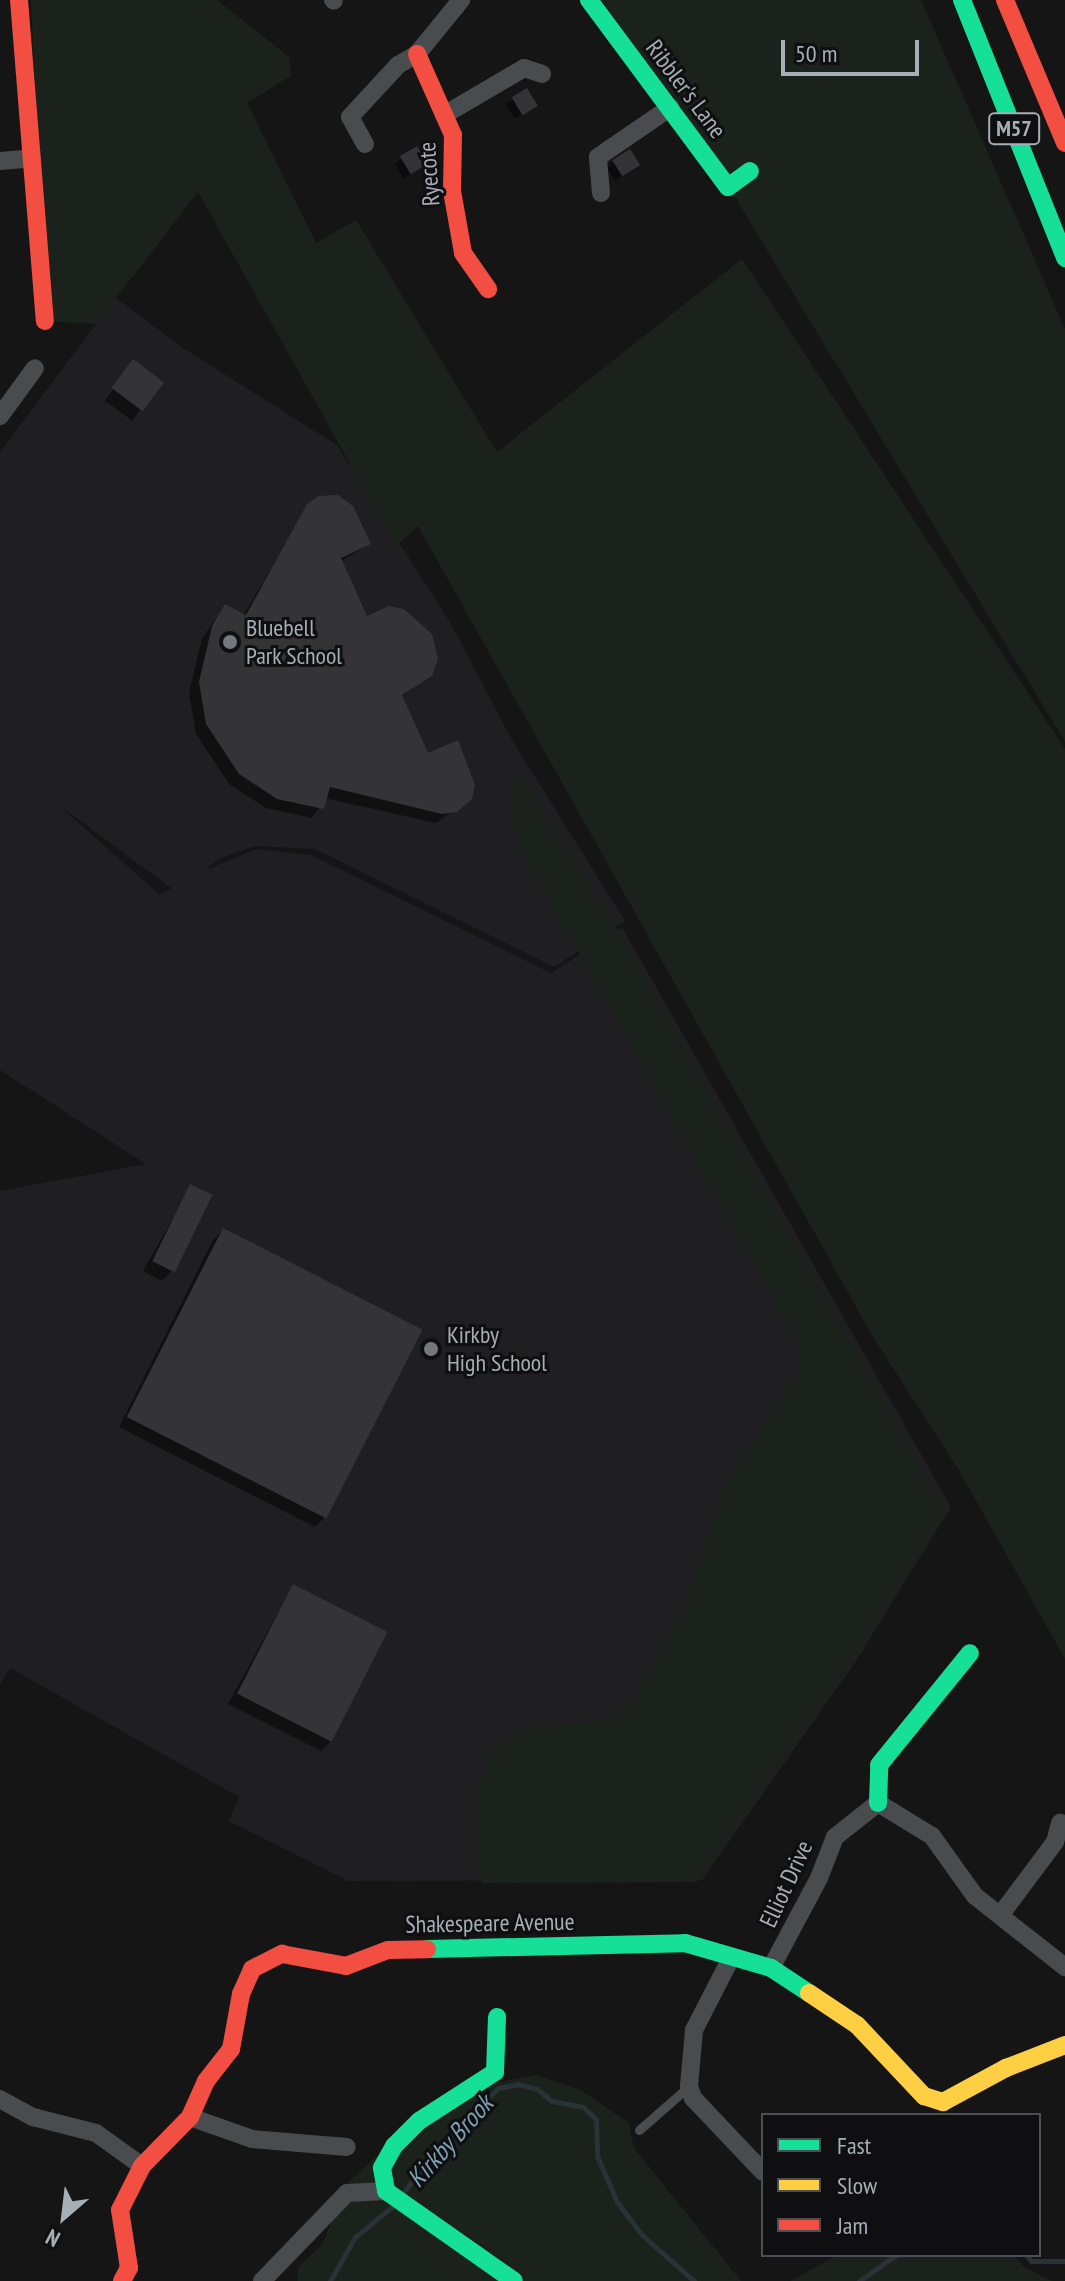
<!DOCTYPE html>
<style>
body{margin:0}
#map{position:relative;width:1065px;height:2281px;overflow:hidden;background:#151515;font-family:"PT Sans Narrow",sans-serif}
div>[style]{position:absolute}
.built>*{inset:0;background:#1f1f21}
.green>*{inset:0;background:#1b221b}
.shadow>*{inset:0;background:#0007;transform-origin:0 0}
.stream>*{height:5px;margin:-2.5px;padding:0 2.5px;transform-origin:2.5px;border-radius:2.5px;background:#293236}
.building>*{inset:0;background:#343436;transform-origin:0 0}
.lane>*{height:9px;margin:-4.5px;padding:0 4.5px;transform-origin:4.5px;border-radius:4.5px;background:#494c4e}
.street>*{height:18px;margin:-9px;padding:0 9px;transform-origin:9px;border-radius:9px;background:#494c4e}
.fast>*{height:18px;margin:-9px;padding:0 9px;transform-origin:9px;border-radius:9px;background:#16e098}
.slow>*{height:18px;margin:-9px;padding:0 9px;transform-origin:9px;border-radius:9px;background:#ffcf43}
.jam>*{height:18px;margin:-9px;padding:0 9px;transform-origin:9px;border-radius:9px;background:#f24e42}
.dots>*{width:22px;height:22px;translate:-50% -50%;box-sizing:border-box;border:4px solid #0f0f11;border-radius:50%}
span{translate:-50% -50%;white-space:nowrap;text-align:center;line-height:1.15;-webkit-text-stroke:6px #0f0f11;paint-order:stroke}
.shield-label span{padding:2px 6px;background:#0f0f11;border:2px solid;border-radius:6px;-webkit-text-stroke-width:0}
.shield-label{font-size:22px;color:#a6aeb6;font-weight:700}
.street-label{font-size:24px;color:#a6aeb6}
.poi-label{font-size:24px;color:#a6aeb6}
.left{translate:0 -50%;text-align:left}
.water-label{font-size:26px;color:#7da1b1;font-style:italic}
.legend{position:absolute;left:761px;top:2113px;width:280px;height:144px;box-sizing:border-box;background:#0f0f11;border:2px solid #4b4f53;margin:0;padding:10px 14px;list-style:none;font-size:24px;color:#a6aeb6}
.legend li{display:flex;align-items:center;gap:16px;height:40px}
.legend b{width:40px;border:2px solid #4b4f53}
.north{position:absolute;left:24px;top:2177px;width:80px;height:80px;-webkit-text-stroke:6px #0f0f11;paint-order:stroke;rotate:208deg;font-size:22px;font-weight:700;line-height:32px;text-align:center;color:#a6aeb6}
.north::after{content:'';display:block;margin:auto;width:28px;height:36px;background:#a6aeb6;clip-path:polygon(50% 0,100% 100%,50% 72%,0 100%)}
.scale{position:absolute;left:781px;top:40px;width:138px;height:36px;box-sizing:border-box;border:4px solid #a6aeb6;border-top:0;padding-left:10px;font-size:24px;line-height:28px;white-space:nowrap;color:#a6aeb6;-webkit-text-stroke:6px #0f0f11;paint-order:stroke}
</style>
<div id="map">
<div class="built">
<div style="clip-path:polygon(evenodd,116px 298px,183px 348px,337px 445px,451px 624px,512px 740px,625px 921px,554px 967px,315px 849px,255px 846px,218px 859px,204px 871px,256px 849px,311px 855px,551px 973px,622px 927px,951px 1507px,856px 1661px,702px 1880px,348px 1881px,229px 1821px,239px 1797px,10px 1668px,0 1685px,0 1191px,146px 1164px,0 1070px,0 452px,116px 298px,55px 802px,171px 888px,171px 889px,160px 895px,55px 802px)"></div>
</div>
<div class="green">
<div style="clip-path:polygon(31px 0,217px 0,289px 57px,291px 76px,247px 103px,316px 243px,356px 220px,497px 452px,742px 259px,1065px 749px,1065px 1659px,960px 1472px,873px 1337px,418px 526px,396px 546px,198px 192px,96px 324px,45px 321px)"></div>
<div style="clip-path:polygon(602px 0,921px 0,1065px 329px,1065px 742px,698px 136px)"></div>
<div style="clip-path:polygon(518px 773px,617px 929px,947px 1513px,850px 1663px,697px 1882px,482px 1883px,477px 1860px,474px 1801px,493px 1751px,525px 1729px,602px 1721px,629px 1708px,684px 1610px,727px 1484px,803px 1364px,795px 1337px,522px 851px,510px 811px)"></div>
<div style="clip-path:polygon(536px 2075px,581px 2090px,629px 2123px,634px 2148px,741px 2281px,298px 2281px,298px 2267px,323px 2244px,339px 2200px,330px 2199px,446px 2093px)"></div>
<div style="clip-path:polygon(838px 2255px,1014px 2255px,1025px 2268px,1052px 2281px,790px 2281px)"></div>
</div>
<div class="shadow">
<div style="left:527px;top:91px;width:17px;height:25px;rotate:59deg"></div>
<div style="clip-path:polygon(402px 158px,425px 163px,404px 179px,395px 164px)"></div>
<div style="clip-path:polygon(613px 162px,637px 165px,615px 181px,607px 168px)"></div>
<div style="left:133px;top:362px;width:34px;height:48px;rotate:36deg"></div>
<div style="clip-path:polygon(306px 510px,369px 544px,340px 562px,366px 618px,430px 675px,401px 697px,427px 756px,457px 743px,472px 776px,470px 798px,436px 823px,325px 798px,312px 818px,266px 808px,229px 784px,196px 734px,189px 693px,202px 638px,225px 606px,243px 616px)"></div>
<div style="clip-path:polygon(191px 1187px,172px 1271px,162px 1281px,143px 1271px)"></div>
<div style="clip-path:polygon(223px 1230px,325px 1517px,315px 1527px,119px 1427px,213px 1240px)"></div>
<div style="clip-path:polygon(293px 1586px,331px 1741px,321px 1751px,228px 1704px)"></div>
</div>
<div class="stream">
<div style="left:404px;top:2192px;width:49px;rotate:-53.4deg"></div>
<div style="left:433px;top:2153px;width:92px;rotate:-45deg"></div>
<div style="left:498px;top:2088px;width:20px;rotate:-11deg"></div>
<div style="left:518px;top:2084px;width:20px;rotate:15deg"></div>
<div style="left:537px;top:2089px;width:19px;rotate:39deg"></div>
<div style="left:552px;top:2101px;width:32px;rotate:11deg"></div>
<div style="left:583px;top:2107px;width:18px;rotate:43deg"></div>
<div style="left:596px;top:2119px;width:37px;rotate:88deg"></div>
<div style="left:597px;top:2156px;width:50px;rotate:66.5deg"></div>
<div style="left:617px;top:2202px;width:41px;rotate:52.9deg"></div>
<div style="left:642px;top:2235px;width:69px;rotate:41.5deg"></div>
<div style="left:1027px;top:2255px;width:7px;rotate:56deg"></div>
<div style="left:1031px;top:2261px;width:34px"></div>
<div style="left:330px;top:2281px;width:51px;rotate:-60.4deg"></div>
<div style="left:355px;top:2237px;width:49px;rotate:-39.2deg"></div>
<div style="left:859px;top:2281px;width:45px;rotate:-35.1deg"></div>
</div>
<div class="building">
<div style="left:527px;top:88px;width:21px;height:18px;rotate:59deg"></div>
<div style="left:417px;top:146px;width:21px;height:20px;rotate:59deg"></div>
<div style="left:630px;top:149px;width:19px;height:21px;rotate:58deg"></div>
<div style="left:133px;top:359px;width:39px;height:36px;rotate:37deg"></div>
<div style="clip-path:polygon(338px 495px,353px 506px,371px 544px,341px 558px,367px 616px,389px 606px,404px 609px,432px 634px,438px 659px,432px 676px,402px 695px,428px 753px,458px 740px,475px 785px,472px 799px,457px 812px,442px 814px,330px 787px,324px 809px,277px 799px,239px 774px,206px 724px,199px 682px,212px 626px,225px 604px,246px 615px,307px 504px,319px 496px)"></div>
<div style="left:190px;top:1184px;width:25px;height:86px;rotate:26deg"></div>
<div style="left:223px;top:1228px;width:224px;height:212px;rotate:27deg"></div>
<div style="left:293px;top:1584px;width:106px;height:123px;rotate:27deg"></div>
</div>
<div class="lane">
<div style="left:639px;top:2130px;width:67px;rotate:-41.3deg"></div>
</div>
<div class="street">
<div style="left:333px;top:0;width:1px;rotate:45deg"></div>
<div style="left:444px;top:115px;width:93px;rotate:-30.4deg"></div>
<div style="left:524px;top:68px;width:19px;rotate:18deg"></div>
<div style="left:365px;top:144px;width:31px;rotate:-119deg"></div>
<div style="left:350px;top:117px;width:71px;rotate:-47.3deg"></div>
<div style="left:398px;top:65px;width:22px;rotate:-30deg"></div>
<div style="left:417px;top:54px;width:70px;rotate:-50.8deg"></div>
<div style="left:0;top:161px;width:32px;rotate:-5deg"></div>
<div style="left:601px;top:193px;width:36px;rotate:-95deg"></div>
<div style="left:598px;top:157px;width:88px;rotate:-34.4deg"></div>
<div style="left:0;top:416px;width:59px;rotate:-53.9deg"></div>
<div style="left:1002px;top:1913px;width:89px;rotate:-53.3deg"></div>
<div style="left:1055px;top:1842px;width:20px;rotate:-75deg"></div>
<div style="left:730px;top:1960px;width:79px;rotate:117.2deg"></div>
<div style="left:694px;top:2030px;width:56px;rotate:95.1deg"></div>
<div style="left:689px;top:2086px;width:13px;rotate:72deg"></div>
<div style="left:693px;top:2098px;width:102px;rotate:46.6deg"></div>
<div style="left:771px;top:1968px;width:102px;rotate:-61.9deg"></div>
<div style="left:819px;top:1878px;width:44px;rotate:-68.7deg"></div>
<div style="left:835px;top:1837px;width:55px;rotate:-38.3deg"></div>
<div style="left:878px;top:1803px;width:63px;rotate:31.4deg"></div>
<div style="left:932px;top:1836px;width:74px;rotate:54.4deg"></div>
<div style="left:975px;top:1896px;width:115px;rotate:38.3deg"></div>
<div style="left:0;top:2099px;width:38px;rotate:29deg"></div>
<div style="left:33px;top:2117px;width:65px;rotate:14.3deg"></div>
<div style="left:96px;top:2133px;width:57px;rotate:35.7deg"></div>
<div style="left:190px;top:2117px;width:66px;rotate:19.5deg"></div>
<div style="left:252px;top:2139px;width:95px;rotate:4.8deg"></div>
<div style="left:262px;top:2281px;width:122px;rotate:-46deg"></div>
<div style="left:347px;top:2193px;width:39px;rotate:-3deg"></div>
</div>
<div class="fast">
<div style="left:589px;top:0;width:233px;rotate:53.4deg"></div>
<div style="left:728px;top:187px;width:27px;rotate:-36deg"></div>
<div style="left:962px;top:0;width:278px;rotate:68.2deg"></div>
<div style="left:878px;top:1803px;width:38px;rotate:-88deg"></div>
<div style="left:879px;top:1765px;width:144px;rotate:-50.9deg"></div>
<div style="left:427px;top:1949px;width:258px;rotate:-1.3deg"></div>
<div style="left:685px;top:1943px;width:90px;rotate:16.2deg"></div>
<div style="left:771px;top:1968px;width:45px;rotate:33.3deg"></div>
<div style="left:497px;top:2017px;width:55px;rotate:92.1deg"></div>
<div style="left:495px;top:2072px;width:90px;rotate:147.2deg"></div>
<div style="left:419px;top:2121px;width:35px;rotate:135deg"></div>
<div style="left:394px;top:2146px;width:25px;rotate:119deg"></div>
<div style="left:382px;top:2168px;width:23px;rotate:80deg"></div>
<div style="left:386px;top:2191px;width:156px;rotate:35.1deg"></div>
</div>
<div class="slow">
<div style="left:809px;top:1993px;width:58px;rotate:33.7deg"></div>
<div style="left:857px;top:2025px;width:98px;rotate:46.7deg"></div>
<div style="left:924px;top:2096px;width:20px;rotate:18deg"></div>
<div style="left:943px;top:2102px;width:72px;rotate:-28.4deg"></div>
<div style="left:1006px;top:2068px;width:63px;rotate:-21.3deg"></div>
</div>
<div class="jam">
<div style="left:19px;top:0;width:322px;rotate:85.4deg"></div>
<div style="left:1005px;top:0;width:155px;rotate:67.2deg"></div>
<div style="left:417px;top:54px;width:89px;rotate:66deg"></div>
<div style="left:453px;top:135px;width:56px;rotate:91deg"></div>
<div style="left:452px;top:191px;width:63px;rotate:79.9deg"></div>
<div style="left:463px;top:253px;width:44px;rotate:55.2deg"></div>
<div style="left:122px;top:2281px;width:15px;rotate:-62deg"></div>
<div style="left:129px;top:2268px;width:59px;rotate:-98.8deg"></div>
<div style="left:120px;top:2210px;width:49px;rotate:-63.4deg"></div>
<div style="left:142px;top:2166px;width:69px;rotate:-45.6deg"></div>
<div style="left:190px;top:2117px;width:39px;rotate:-66deg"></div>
<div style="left:206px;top:2081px;width:41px;rotate:-52deg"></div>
<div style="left:231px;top:2049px;width:56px;rotate:-79.7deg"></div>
<div style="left:241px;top:1994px;width:27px;rotate:-66deg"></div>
<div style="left:252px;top:1969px;width:34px;rotate:-27deg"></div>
<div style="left:282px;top:1954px;width:65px;rotate:10.6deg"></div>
<div style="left:346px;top:1966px;width:45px;rotate:-20.9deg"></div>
<div style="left:388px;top:1950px;width:39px;rotate:-1deg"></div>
</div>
<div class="dots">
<div style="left:230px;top:642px;background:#73787e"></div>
<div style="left:431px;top:1349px;background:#73787e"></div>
</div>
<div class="shield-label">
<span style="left:1014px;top:129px">M57</span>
</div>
<div class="street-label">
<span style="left:686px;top:89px;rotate:53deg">Ribbler's Lane</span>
<span style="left:429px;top:174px;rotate:-94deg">Ryecote</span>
<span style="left:786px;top:1884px;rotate:-65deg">Elliot Drive</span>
<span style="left:490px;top:1923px;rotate:-1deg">Shakespeare Avenue</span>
</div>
<div class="poi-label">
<span class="left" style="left:246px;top:642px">Bluebell<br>Park School</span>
<span class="left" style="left:447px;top:1349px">Kirkby<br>High School</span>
</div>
<div class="water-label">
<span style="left:450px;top:2141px;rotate:-48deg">Kirkby Brook</span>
</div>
<ul class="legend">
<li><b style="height:10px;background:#16e098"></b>Fast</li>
<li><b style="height:10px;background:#ffcf43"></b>Slow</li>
<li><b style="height:10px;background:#f24e42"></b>Jam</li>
</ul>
<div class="north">N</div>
<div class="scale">50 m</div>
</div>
